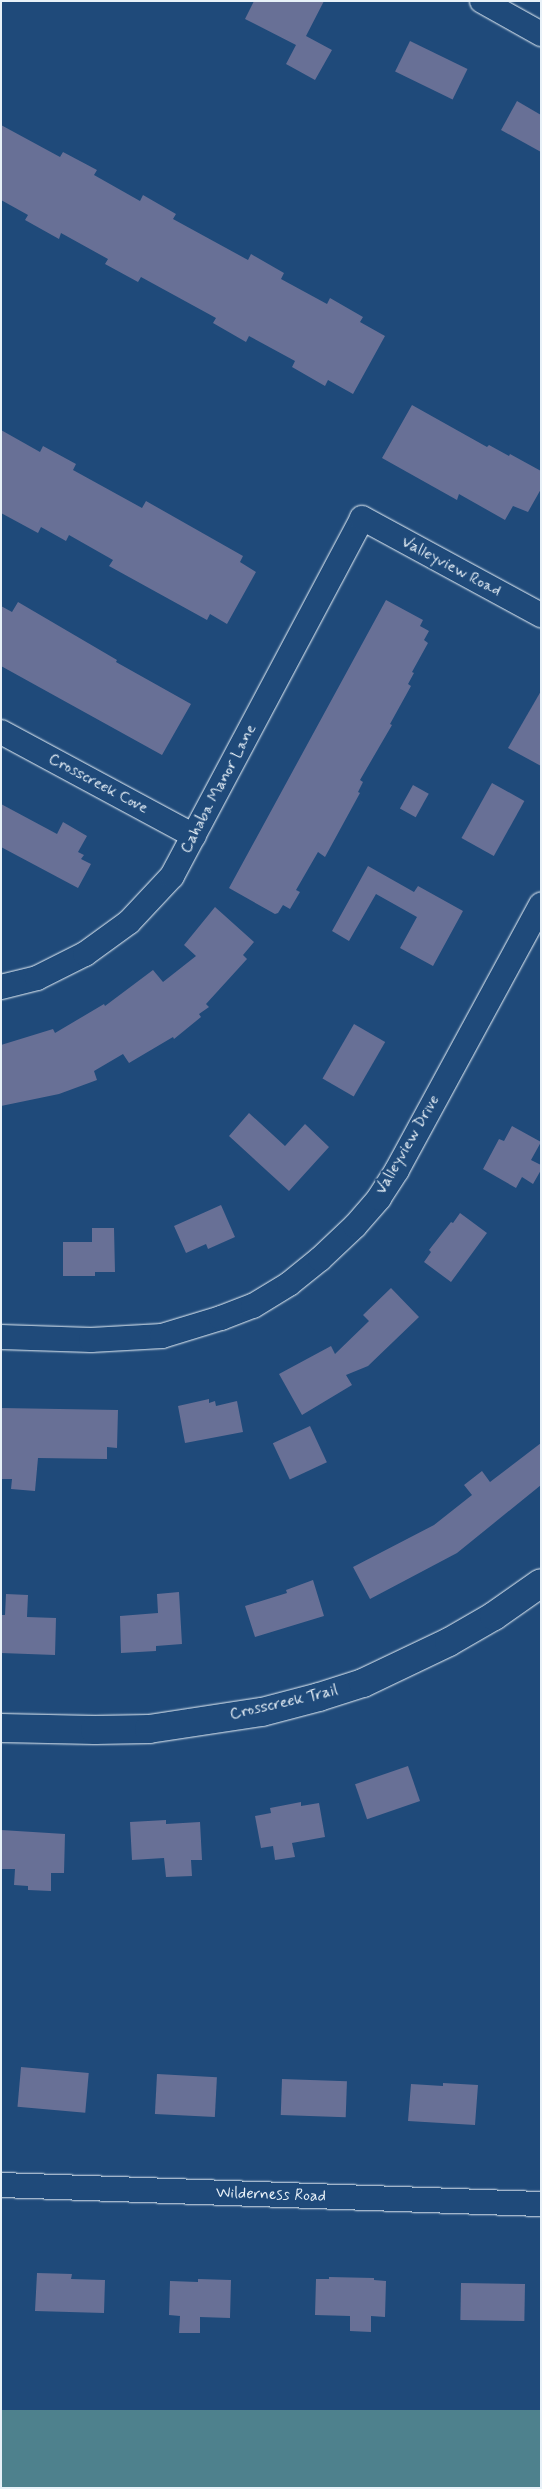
<!DOCTYPE html>
<style>
body{margin:0}
#map{position:relative;width:542px;height:2489px;overflow:hidden;background:#1f4a7a;font-family:Mynerve,sans-serif}
div>[style]{position:absolute}
.green>*{inset:0;background:#4e818d;transform-origin:0 0}
.building>*{inset:0;background:#687096;transform-origin:0 0}
.roads{filter:drop-shadow(0 0 1px #e8f1f8) drop-shadow(0 0 1px #e8f1f8)}
.minor>*{height:24px;margin:-12px;padding:0 12px;transform-origin:12px;border-radius:12px;background:#1f4a7a}
.tertiary>*{height:28px;margin:-14px;padding:0 14px;transform-origin:14px;border-radius:14px;background:#1f4a7a}
span{translate:-50% -50%;white-space:nowrap;text-align:center;line-height:1.15;-webkit-text-stroke:4px #1f4a7a;paint-order:stroke}
.street-label{font-size:16px;color:#e8f1f8}
.frame{position:absolute;inset:0;border:2px solid #e8f1f8;pointer-events:none}
</style>
<div id="map">
<div class="green">
<div style="left:1px;top:2410px;width:540px;height:78px"></div>
</div>
<div class="building">
<div style="clip-path:polygon(254px 1px,324px 1px,306px 36px,332px 50px,315px 80px,286px 64px,296px 45px,245px 19px)"></div>
<div style="left:410px;top:41px;width:64px;height:34px;rotate:26deg"></div>
<div style="clip-path:polygon(517px 101px,541px 115px,541px 152px,501px 130px)"></div>
<div style="clip-path:polygon(1px 125px,60px 157px,63px 152px,97px 170px,94px 175px,140px 201px,143px 195px,176px 214px,173px 219px,248px 260px,251px 254px,284px 273px,281px 279px,327px 304px,330px 298px,363px 317px,360px 322px,385px 336px,353px 394px,328px 380px,325px 386px,292px 367px,295px 361px,249px 336px,246px 342px,213px 323px,216px 318px,141px 277px,138px 282px,105px 264px,108px 259px,61px 233px,59px 239px,25px 220px,28px 215px,1px 200px)"></div>
<div style="clip-path:polygon(412px 405px,487px 447px,489px 445px,509px 456px,510px 454px,541px 471px,541px 489px,528px 512px,513px 506px,505px 520px,459px 494px,457px 500px,382px 458px)"></div>
<div style="clip-path:polygon(1px 430px,40px 452px,43px 446px,76px 464px,73px 470px,142px 508px,146px 501px,243px 556px,240px 562px,256px 572px,227px 624px,210px 614px,207px 620px,109px 566px,113px 560px,69px 535px,66px 541px,41px 527px,38px 533px,1px 513px)"></div>
<div style="clip-path:polygon(386px 600px,423px 620px,420px 626px,429px 631px,424px 640px,428px 643px,412px 672px,414px 673px,408px 684px,411px 686px,390px 724px,392px 725px,360px 780px,363px 782px,358px 792px,360px 793px,325px 857px,318px 852px,296px 890px,300px 892px,290px 909px,283px 905px,278px 913px,275px 914px,229px 888px)"></div>
<div style="clip-path:polygon(18px 602px,117px 660px,116px 662px,191px 704px,162px 755px,1px 666px,1px 606px,12px 612px)"></div>
<div style="clip-path:polygon(541px 691px,541px 766px,508px 748px)"></div>
<div style="left:492px;top:783px;width:37px;height:63px;rotate:29deg"></div>
<div style="left:413px;top:785px;width:18px;height:27px;rotate:29deg"></div>
<div style="clip-path:polygon(1px 804px,57px 834px,63px 822px,87px 836px,78px 852px,84px 855px,81px 859px,91px 864px,78px 888px,1px 847px)"></div>
<div style="clip-path:polygon(368px 866px,414px 892px,418px 886px,463px 911px,433px 966px,400px 948px,417px 917px,376px 894px,349px 941px,332px 931px)"></div>
<div style="clip-path:polygon(215px 907px,254px 942px,243px 955px,247px 959px,206px 1004px,209px 1007px,199px 1014px,201px 1017px,174px 1039px,173px 1037px,129px 1063px,123px 1054px,94px 1071px,97px 1080px,59px 1094px,1px 1106px,1px 1045px,53px 1029px,55px 1033px,104px 1004px,105px 1006px,153px 970px,163px 982px,196px 956px,184px 945px)"></div>
<div style="left:354px;top:1024px;width:36px;height:63px;rotate:30deg"></div>
<div style="clip-path:polygon(249px 1113px,285px 1146px,305px 1124px,329px 1147px,289px 1191px,229px 1136px)"></div>
<div style="clip-path:polygon(512px 1126px,541px 1142px,531px 1160px,541px 1165px,541px 1170px,533px 1184px,522px 1177px,516px 1188px,483px 1169px,499px 1139px,504px 1141px)"></div>
<div style="clip-path:polygon(221px 1205px,235px 1237px,208px 1249px,206px 1244px,186px 1253px,174px 1226px)"></div>
<div style="clip-path:polygon(460px 1213px,487px 1233px,451px 1282px,424px 1262px,431px 1252px,429px 1250px,451px 1222px,453px 1223px)"></div>
<div style="clip-path:polygon(92px 1228px,114px 1228px,115px 1272px,95px 1272px,95px 1276px,63px 1276px,63px 1242px,92px 1242px)"></div>
<div style="clip-path:polygon(391px 1288px,419px 1317px,368px 1366px,346px 1375px,352px 1385px,302px 1415px,279px 1374px,331px 1346px,335px 1354px,369px 1321px,363px 1315px)"></div>
<div style="clip-path:polygon(209px 1399px,209px 1403px,215px 1401px,216px 1406px,237px 1401px,243px 1432px,185px 1443px,178px 1406px)"></div>
<div style="clip-path:polygon(1px 1408px,118px 1410px,117px 1448px,107px 1447px,107px 1459px,38px 1458px,35px 1491px,11px 1489px,12px 1479px,1px 1479px)"></div>
<div style="left:310px;top:1426px;width:40px;height:41px;rotate:65deg"></div>
<div style="clip-path:polygon(541px 1443px,541px 1485px,457px 1553px,370px 1599px,353px 1567px,434px 1525px,472px 1495px,464px 1485px,482px 1471px,490px 1482px)"></div>
<div style="clip-path:polygon(313px 1580px,324px 1616px,255px 1637px,245px 1606px,287px 1593px,286px 1590px)"></div>
<div style="clip-path:polygon(179px 1592px,182px 1644px,156px 1646px,156px 1651px,121px 1653px,120px 1616px,158px 1613px,157px 1594px)"></div>
<div style="clip-path:polygon(6px 1594px,28px 1595px,27px 1617px,56px 1618px,55px 1655px,1px 1653px,1px 1615px,5px 1615px)"></div>
<div style="left:408px;top:1766px;width:37px;height:56px;rotate:71deg"></div>
<div style="clip-path:polygon(301px 1802px,301px 1806px,319px 1803px,325px 1837px,292px 1843px,295px 1857px,275px 1860px,273px 1846px,261px 1848px,255px 1816px,271px 1813px,270px 1808px)"></div>
<div style="clip-path:polygon(166px 1820px,166px 1824px,200px 1822px,202px 1860px,191px 1860px,192px 1876px,166px 1877px,164px 1858px,132px 1860px,130px 1822px)"></div>
<div style="clip-path:polygon(1px 1830px,65px 1834px,64px 1873px,51px 1873px,51px 1891px,28px 1890px,28px 1886px,14px 1885px,15px 1869px,1px 1869px)"></div>
<div style="left:21px;top:2067px;width:68px;height:40px;rotate:5deg"></div>
<div style="left:157px;top:2074px;width:60px;height:40px;rotate:3deg"></div>
<div style="left:282px;top:2079px;width:65px;height:36px;rotate:2deg"></div>
<div style="clip-path:polygon(443px 2083px,478px 2085px,475px 2125px,408px 2121px,411px 2084px,443px 2086px)"></div>
<div style="clip-path:polygon(37px 2273px,72px 2274px,71px 2279px,105px 2280px,104px 2313px,35px 2311px)"></div>
<div style="clip-path:polygon(329px 2277px,374px 2278px,374px 2280px,386px 2281px,385px 2317px,371px 2316px,371px 2332px,350px 2331px,350px 2316px,315px 2315px,316px 2279px,329px 2279px)"></div>
<div style="clip-path:polygon(198px 2279px,231px 2280px,230px 2318px,200px 2317px,200px 2333px,179px 2333px,180px 2316px,169px 2315px,170px 2281px,198px 2282px)"></div>
<div style="left:461px;top:2283px;width:64px;height:37px;rotate:1deg"></div>
</div>
<div class="roads">
<div class="minor">
<div style="left:482px;top:1px;width:68px;rotate:29.2deg"></div>
<div style="left:1px;top:732px;width:219px;rotate:28.3deg"></div>
<div style="left:1px;top:987px;width:37px;rotate:-14deg"></div>
<div style="left:37px;top:978px;width:54px;rotate:-26.6deg"></div>
<div style="left:85px;top:954px;width:54px;rotate:-36deg"></div>
<div style="left:129px;top:922px;width:63px;rotate:-46.9deg"></div>
<div style="left:172px;top:876px;width:405px;rotate:-62deg"></div>
<div style="left:362px;top:518px;width:204px;rotate:28.5deg"></div>
<div style="left:1px;top:1337px;width:90px;rotate:1.9deg"></div>
<div style="left:91px;top:1340px;width:71px;rotate:-3.2deg"></div>
<div style="left:162px;top:1336px;width:62px;rotate:-17deg"></div>
<div style="left:221px;top:1318px;width:34px;rotate:-21deg"></div>
<div style="left:253px;top:1306px;width:42px;rotate:-31.4deg"></div>
<div style="left:289px;top:1284px;width:40px;rotate:-39deg"></div>
<div style="left:320px;top:1259px;width:48px;rotate:-43.3deg"></div>
<div style="left:355px;top:1226px;width:37px;rotate:-49deg"></div>
<div style="left:379px;top:1198px;width:33px;rotate:-57deg"></div>
<div style="left:397px;top:1170px;width:302px;rotate:-61.5deg"></div>
<div style="left:1px;top:2185px;width:540px;rotate:2.02deg"></div>
</div>
<div class="tertiary">
<div style="left:1px;top:1728px;width:94px;rotate:1.2deg"></div>
<div style="left:95px;top:1730px;width:54px;rotate:-1.1deg"></div>
<div style="left:149px;top:1729px;width:114px;rotate:-8.6deg"></div>
<div style="left:262px;top:1712px;width:59px;rotate:-14.7deg"></div>
<div style="left:319px;top:1697px;width:46px;rotate:-17.7deg"></div>
<div style="left:363px;top:1683px;width:95px;rotate:-25.5deg"></div>
<div style="left:449px;top:1642px;width:52px;rotate:-30deg"></div>
<div style="left:494px;top:1616px;width:57px;rotate:-35.1deg"></div>
</div>
</div>
<div class="street-label">
<span style="left:451px;top:567px;rotate:28deg">Valleyview Road</span>
<span style="left:98px;top:784px;rotate:28deg">Crosscreek Cove</span>
<span style="left:219px;top:789px;rotate:-62deg">Cahaba Manor Lane</span>
<span style="left:408px;top:1145px;rotate:-60deg">Valleyview Drive</span>
<span style="left:284px;top:1703px;rotate:-13deg">Crosscreek Trail</span>
<span style="left:271px;top:2195px;rotate:2deg">Wilderness Road</span>
</div>
<div class="frame"></div>
</div>
